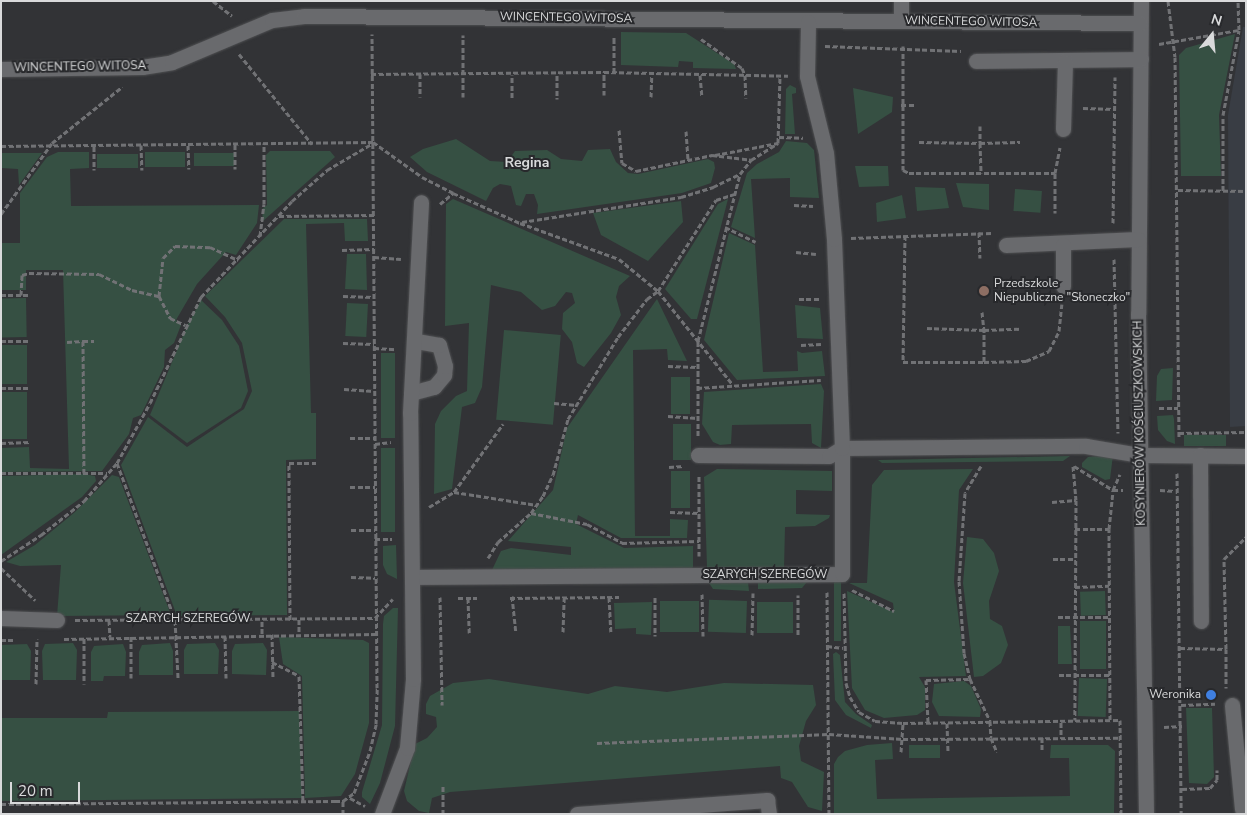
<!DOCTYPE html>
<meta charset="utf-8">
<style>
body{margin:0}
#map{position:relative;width:1247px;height:815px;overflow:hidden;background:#323336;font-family:"Nunito Sans",sans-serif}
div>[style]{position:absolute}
.built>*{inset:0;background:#393d44}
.green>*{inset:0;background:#365043;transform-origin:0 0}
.path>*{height:3px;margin-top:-1.5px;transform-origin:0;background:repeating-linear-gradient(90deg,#717275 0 5px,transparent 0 7.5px)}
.roads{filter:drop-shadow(0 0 1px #4f5052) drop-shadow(0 0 1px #4f5052)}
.minor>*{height:15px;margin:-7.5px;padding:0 7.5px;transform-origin:7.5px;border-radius:7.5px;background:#696a6d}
.dots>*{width:14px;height:14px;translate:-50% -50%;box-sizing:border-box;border:2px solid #28292c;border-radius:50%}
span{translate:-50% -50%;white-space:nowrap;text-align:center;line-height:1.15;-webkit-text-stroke:4px #28292c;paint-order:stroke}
.street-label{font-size:12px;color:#d9dadb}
.poi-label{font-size:12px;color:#d9dadb}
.left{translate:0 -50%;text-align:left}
.right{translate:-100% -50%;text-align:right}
.neighbourhood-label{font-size:14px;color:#d9dadb;font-weight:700}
.frame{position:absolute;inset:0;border:2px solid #d9dadb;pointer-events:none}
.north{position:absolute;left:1187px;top:10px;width:50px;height:50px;-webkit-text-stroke:4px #28292c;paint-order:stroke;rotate:17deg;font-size:14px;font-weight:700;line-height:20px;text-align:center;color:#d9dadb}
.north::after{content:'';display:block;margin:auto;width:18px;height:22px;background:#d9dadb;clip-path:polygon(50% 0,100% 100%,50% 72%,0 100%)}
.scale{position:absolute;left:10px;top:782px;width:70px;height:22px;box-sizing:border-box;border:2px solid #d9dadb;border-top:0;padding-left:6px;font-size:15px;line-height:18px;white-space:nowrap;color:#d9dadb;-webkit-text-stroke:4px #28292c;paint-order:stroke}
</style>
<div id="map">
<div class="built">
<div style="clip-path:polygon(1243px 27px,1246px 27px,1246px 426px,1230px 427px,1228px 115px)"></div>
</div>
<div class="green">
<div style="clip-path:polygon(621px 32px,686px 33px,734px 64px,736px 69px,693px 68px,693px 62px,679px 61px,678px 67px,621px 65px)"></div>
<div style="clip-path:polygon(1235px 34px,1219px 115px,1221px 176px,1181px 176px,1179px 55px,1186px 48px)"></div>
<div style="clip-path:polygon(790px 85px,796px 88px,796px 93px,792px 94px,795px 134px,785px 134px,786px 89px)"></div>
<div style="clip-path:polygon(853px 88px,893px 97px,892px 112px,858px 134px)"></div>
<div style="clip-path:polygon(456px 139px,490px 161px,507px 162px,515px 151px,547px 150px,561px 159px,582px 161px,588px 150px,610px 149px,616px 162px,628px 173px,638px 174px,708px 159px,714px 162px,715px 168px,711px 183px,682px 193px,537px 214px,538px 205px,534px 194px,526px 194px,521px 206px,516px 205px,511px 186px,500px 184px,493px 188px,486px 201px,427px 172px,410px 157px,423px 149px)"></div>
<div style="clip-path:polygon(786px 141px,807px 143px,814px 150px,819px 198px,790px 197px,790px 178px,751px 179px,755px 238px,731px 227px,747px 173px,757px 164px,779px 152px)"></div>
<div style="clip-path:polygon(270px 151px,330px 151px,335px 157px,263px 221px,262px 209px,267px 205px,266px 155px)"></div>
<div style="clip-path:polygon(58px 152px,89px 152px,89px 168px,70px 169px,71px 206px,259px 205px,257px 223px,236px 255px,226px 252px,197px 284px,176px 320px,181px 325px,174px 343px,165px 350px,164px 367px,141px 415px,133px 418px,129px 434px,102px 471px,1px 472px,1px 448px,29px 447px,30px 468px,69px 469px,63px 270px,26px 270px,26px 290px,1px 290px,1px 243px,20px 243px,20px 193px,47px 157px)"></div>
<div style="left:185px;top:152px;width:15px;height:40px;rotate:90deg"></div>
<div style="clip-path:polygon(1px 153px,42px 153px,19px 185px,18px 169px,1px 168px)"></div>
<div style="left:194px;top:153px;width:40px;height:13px"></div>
<div style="left:97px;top:154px;width:41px;height:14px"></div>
<div style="clip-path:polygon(855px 166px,888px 166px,889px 186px,859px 187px)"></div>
<div style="clip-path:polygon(956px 183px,989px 184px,989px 210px,963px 207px)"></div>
<div style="clip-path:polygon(915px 187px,945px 188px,949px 208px,917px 211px)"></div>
<div style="left:1015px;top:189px;width:27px;height:22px;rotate:4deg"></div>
<div style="clip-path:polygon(902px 195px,906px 218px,877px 222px,876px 203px)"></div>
<div style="clip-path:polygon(453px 199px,630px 276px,619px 286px,616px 297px,621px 315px,611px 333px,584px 367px,577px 363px,572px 342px,562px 329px,563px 313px,575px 303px,572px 293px,566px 292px,555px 306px,542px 310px,521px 292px,491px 285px,482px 387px,475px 403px,462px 407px,452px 489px,434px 494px,435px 424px,441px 411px,456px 396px,467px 391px,469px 323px,445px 326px,446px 204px)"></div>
<div style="clip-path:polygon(728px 199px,697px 319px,691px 319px,665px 289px,718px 204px)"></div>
<div style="clip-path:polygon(681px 201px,683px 222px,648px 261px,601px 235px,593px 213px)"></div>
<div style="clip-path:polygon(284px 219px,367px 219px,368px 241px,345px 241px,344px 223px,306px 224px,311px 413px,316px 413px,316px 459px,286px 460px,287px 615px,177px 616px,121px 465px,148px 417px,187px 447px,244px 409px,252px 391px,242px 343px,225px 317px,205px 296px)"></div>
<div style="clip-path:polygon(729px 233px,755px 245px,763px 372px,798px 371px,797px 351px,802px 353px,822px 351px,825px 376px,737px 380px,704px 340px)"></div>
<div style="clip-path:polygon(347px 254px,366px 254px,367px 290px,345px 289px)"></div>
<div style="left:26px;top:298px;width:39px;height:25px;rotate:89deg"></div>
<div style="clip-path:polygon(657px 299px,687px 361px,668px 360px,667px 349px,633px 350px,635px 536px,670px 536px,670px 519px,688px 520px,687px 538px,621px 538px,578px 515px,576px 524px,624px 548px,693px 546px,693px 567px,691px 570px,492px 570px,501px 551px,511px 548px,571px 555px,571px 547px,508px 541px,553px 490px,567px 428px)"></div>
<div style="clip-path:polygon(201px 300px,222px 320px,239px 346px,248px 391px,241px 408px,187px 443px,150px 415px,187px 326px)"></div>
<div style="left:347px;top:303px;width:21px;height:33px;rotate:3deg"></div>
<div style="clip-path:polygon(795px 305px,820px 308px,823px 339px,797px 338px)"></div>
<div style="left:504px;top:330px;width:57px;height:90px;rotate:5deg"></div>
<div style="left:27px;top:345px;width:39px;height:26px;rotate:90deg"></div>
<div style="left:381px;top:353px;width:14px;height:85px"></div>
<div style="clip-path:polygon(1173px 368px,1172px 400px,1156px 401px,1157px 376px,1161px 369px)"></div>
<div style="left:671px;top:377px;width:19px;height:37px"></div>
<div style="clip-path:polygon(821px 384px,824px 391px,821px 448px,812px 443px,811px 424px,732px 425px,731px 444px,720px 445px,713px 442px,702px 424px,704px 392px)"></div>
<div style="left:1px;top:392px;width:26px;height:47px"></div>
<div style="clip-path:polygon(1173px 415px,1174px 419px,1175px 444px,1167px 441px,1158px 430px,1157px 416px)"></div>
<div style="left:673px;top:424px;width:18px;height:36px"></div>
<div style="left:1184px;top:435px;width:42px;height:11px"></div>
<div style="left:381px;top:448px;width:14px;height:84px"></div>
<div style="clip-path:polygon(1113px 455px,1110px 479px,1105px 480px,1082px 467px,1082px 463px,1088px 457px)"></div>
<div style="clip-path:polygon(1070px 456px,1063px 461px,882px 463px,878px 460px)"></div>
<div style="clip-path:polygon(717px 469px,832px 471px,832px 491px,796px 490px,796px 514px,830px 515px,829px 518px,815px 526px,785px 527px,784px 569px,707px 567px,704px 477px)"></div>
<div style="clip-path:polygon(973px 469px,959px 490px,954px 582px,966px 676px,919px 677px,925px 687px,925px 710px,917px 715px,884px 718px,865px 710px,852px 688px,847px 591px,894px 612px,893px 603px,849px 583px,867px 583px,872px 485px,884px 470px)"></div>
<div style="left:671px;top:471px;width:19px;height:37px"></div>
<div style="clip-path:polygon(84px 474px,95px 476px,96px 481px,82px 497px,1px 555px,1px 476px)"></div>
<div style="clip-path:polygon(112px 475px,119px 477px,171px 615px,57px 616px,61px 565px,20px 566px,6px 562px,35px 545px,75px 512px)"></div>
<div style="clip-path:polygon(967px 537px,983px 539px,994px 553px,999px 571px,989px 601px,990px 619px,1002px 626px,1008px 645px,1001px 663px,983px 676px,974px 677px,963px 583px)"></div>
<div style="clip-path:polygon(396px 545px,397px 579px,387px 574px,383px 565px,383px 546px)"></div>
<div style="left:834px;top:581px;width:7px;height:60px"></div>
<div style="clip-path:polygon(748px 582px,749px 591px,713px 589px,709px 583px)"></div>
<div style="clip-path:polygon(758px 582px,807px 582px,802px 588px,758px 589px)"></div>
<div style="left:1105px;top:591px;width:24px;height:25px;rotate:88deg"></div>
<div style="left:699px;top:601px;width:31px;height:39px;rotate:90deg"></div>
<div style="left:747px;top:601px;width:32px;height:38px;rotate:92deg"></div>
<div style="clip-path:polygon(652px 602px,651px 635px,636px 634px,636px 628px,615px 629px,614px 603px)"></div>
<div style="left:793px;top:602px;width:31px;height:36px;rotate:90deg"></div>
<div style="clip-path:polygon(393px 608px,398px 608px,395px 726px,380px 783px,370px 804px,362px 797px,362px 792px,382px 725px,383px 624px,384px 616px)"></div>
<div style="left:1080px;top:621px;width:26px;height:48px"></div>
<div style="clip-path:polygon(1058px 626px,1070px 626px,1072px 664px,1058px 664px)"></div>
<div style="clip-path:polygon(279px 637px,363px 640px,369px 643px,369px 723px,355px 774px,341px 796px,305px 798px,302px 676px,283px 664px)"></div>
<div style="clip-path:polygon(73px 643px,77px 650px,76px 680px,43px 680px,42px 651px,45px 644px)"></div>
<div style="clip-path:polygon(170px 643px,173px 651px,173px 675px,139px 675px,139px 652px,142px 645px)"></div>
<div style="clip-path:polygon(215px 643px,219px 650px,218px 674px,184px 674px,184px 650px,187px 644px)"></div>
<div style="clip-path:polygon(263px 643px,267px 650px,266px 675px,232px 674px,232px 651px,235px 644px)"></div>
<div style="clip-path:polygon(27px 644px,31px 651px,30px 680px,1px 680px,1px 645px)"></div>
<div style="clip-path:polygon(123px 644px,126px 652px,125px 676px,104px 676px,103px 681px,91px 681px,91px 652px,94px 646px)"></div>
<div style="clip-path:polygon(836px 652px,840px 655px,845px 702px,856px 714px,872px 725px,871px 728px,846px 715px,835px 700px,833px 654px)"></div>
<div style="left:1079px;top:678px;width:28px;height:38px;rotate:2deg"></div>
<div style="clip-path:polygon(489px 679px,588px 694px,615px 686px,667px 692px,724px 683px,813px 685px,816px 705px,806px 721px,799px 746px,801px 761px,824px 772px,822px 811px,808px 807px,792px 782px,781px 778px,780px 766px,450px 792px,432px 798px,429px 813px,419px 811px,407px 801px,404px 791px,415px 744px,427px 738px,437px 727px,436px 717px,426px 714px,426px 704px,430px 696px,453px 683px)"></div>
<div style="clip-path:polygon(964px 681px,971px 686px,981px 709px,980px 717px,939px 716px,932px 702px,934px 684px)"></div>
<div style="clip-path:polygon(1186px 708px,1212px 708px,1214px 777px,1207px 784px,1189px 783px)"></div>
<div style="clip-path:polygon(299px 711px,302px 798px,1px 801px,1px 718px,107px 718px,108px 712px)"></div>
<div style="clip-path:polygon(892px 743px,893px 759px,875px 760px,877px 799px,1070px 796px,1069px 758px,1050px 758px,1051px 745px,1108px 745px,1115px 751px,1114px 814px,834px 814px,834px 764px,838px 757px,845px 751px,867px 745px)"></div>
<div style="left:909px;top:745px;width:31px;height:13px"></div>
</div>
<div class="path">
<div style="left:213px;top:1px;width:24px;rotate:38deg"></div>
<div style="left:1168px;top:1px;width:56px;rotate:82.9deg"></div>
<div style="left:1175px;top:57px;width:380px;rotate:89.4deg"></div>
<div style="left:701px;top:39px;width:50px;rotate:35.3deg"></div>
<div style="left:742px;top:68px;width:8px;rotate:67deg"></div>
<div style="left:745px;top:75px;width:23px;rotate:88deg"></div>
<div style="left:1159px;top:44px;width:80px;rotate:-10deg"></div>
<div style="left:825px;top:46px;width:136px;rotate:2.1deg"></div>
<div style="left:903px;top:46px;width:124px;rotate:90deg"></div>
<div style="left:903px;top:170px;width:7px;rotate:27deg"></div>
<div style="left:909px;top:173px;width:146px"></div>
<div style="left:1055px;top:173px;width:40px;rotate:90deg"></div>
<div style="left:239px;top:54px;width:116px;rotate:51deg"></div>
<div style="left:614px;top:73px;width:37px;rotate:-90deg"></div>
<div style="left:371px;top:74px;width:233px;rotate:-0.5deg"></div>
<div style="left:604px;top:72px;width:184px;rotate:1.2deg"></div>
<div style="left:420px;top:74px;width:23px;rotate:90deg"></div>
<div style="left:557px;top:75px;width:24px;rotate:90deg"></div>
<div style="left:700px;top:75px;width:22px;rotate:85deg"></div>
<div style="left:604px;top:95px;width:23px;rotate:-90deg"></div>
<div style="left:463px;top:97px;width:62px;rotate:-90deg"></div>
<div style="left:651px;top:97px;width:23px;rotate:-88deg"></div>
<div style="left:512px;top:98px;width:23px;rotate:-90deg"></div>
<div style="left:901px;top:105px;width:14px"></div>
<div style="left:1083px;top:108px;width:32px;rotate:2deg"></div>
<div style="left:980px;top:126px;width:17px;rotate:90deg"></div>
<div style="left:980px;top:143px;width:40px;rotate:-1.4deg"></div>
<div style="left:619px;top:130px;width:33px;rotate:85deg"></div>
<div style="left:622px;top:163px;width:16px;rotate:30deg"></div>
<div style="left:636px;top:171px;width:78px;rotate:-11.9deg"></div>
<div style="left:712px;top:155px;width:39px;rotate:7deg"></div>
<div style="left:686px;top:131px;width:29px;rotate:86deg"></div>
<div style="left:779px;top:137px;width:24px;rotate:2deg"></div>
<div style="left:919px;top:142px;width:61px;rotate:0.9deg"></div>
<div style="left:980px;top:143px;width:30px;rotate:88deg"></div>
<div style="left:235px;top:144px;width:25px;rotate:90deg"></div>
<div style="left:141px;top:145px;width:25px;rotate:88deg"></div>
<div style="left:188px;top:145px;width:24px;rotate:88deg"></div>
<div style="left:1px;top:146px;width:372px;rotate:-0.6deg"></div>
<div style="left:373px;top:142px;width:60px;rotate:35.5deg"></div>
<div style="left:422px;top:177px;width:35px;rotate:27deg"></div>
<div style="left:453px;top:193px;width:73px;rotate:24.1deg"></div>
<div style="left:520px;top:223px;width:105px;rotate:20deg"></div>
<div style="left:619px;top:259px;width:50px;rotate:39.4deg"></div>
<div style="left:658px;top:291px;width:120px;rotate:51.4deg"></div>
<div style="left:94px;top:146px;width:24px;rotate:90deg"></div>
<div style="left:715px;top:155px;width:64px;rotate:-10.8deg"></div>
<div style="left:1055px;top:173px;width:26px;rotate:-79deg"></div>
<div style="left:1178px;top:190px;width:68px;rotate:0.8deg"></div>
<div style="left:1223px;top:191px;width:76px;rotate:-90deg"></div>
<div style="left:1223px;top:115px;width:86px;rotate:-79.3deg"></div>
<div style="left:1239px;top:30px;width:29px;rotate:-92deg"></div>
<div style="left:440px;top:204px;width:17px;rotate:-40deg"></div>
<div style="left:794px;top:205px;width:19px;rotate:3deg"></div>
<div style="left:1px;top:214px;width:87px;rotate:-54.3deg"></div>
<div style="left:52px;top:143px;width:90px;rotate:-38.7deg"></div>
<div style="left:279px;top:216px;width:95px;rotate:-0.6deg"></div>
<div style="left:522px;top:222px;width:161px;rotate:-8.9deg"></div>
<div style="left:681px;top:197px;width:34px;rotate:-17deg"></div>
<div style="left:713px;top:187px;width:30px;rotate:-26deg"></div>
<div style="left:1113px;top:223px;width:146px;rotate:-89.2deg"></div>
<div style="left:725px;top:227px;width:34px;rotate:26deg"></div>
<div style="left:979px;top:232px;width:26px;rotate:88deg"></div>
<div style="left:905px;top:235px;width:127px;rotate:90.9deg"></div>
<div style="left:903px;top:362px;width:81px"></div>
<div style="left:984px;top:362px;width:32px;rotate:-90deg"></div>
<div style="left:984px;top:330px;width:59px;rotate:-178.1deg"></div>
<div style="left:260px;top:236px;width:32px;rotate:-83deg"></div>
<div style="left:264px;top:204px;width:61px;rotate:-90deg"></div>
<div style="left:851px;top:238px;width:141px;rotate:-2deg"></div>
<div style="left:342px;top:250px;width:32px;rotate:-2deg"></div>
<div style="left:796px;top:252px;width:20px;rotate:6deg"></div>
<div style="left:374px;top:257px;width:27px;rotate:4deg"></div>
<div style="left:1114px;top:259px;width:174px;rotate:88.7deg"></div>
<div style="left:1px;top:295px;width:30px"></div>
<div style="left:21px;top:295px;width:20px;rotate:-87deg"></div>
<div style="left:22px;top:275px;width:7px;rotate:-16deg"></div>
<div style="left:29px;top:273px;width:70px;rotate:0.8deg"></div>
<div style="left:99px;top:274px;width:37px;rotate:26deg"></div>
<div style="left:132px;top:290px;width:28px;rotate:13deg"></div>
<div style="left:159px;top:296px;width:25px;rotate:63deg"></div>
<div style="left:170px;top:318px;width:17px;rotate:25deg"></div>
<div style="left:159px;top:296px;width:38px;rotate:-84deg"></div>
<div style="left:163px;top:258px;width:17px;rotate:-45deg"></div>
<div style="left:175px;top:246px;width:35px;rotate:2deg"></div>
<div style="left:210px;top:247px;width:31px;rotate:25deg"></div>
<div style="left:343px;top:296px;width:31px;rotate:2deg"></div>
<div style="left:799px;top:299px;width:20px"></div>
<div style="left:982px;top:312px;width:18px;rotate:84deg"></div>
<div style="left:984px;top:330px;width:36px;rotate:-2deg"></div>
<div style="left:1px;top:341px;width:30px"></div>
<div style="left:83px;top:341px;width:11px"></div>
<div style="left:67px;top:342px;width:16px;rotate:-4deg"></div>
<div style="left:83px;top:341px;width:132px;rotate:89.6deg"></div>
<div style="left:343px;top:343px;width:31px;rotate:2deg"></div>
<div style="left:801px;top:345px;width:20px;rotate:-3deg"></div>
<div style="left:374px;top:348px;width:22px;rotate:3deg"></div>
<div style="left:984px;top:362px;width:42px;rotate:-1.4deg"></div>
<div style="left:1026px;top:361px;width:25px;rotate:-23deg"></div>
<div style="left:1049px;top:351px;width:22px;rotate:-63deg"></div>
<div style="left:1059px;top:331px;width:27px;rotate:-84deg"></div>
<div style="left:668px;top:366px;width:29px;rotate:2deg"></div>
<div style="left:1px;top:388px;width:30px"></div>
<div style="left:697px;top:388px;width:124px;rotate:-3.7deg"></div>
<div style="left:344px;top:389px;width:30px;rotate:4deg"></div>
<div style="left:554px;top:403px;width:23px;rotate:5deg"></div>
<div style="left:1159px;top:408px;width:19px"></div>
<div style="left:668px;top:416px;width:30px;rotate:4deg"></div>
<div style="left:1179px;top:433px;width:67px;rotate:-0.9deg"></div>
<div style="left:698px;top:436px;width:95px;rotate:-90deg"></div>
<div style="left:698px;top:341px;width:172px;rotate:-75.9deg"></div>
<div style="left:740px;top:174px;width:18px;rotate:-52deg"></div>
<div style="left:751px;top:160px;width:32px;rotate:-32deg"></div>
<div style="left:778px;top:143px;width:67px;rotate:-88.3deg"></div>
<div style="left:350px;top:438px;width:25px"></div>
<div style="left:1px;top:443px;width:30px;rotate:-2deg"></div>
<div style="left:375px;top:444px;width:16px;rotate:-7deg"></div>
<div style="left:117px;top:463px;width:167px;rotate:69.7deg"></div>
<div style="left:175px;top:620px;width:58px;rotate:87deg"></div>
<div style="left:981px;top:466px;width:31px;rotate:121deg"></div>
<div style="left:965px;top:493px;width:88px;rotate:93.9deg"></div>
<div style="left:959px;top:581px;width:72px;rotate:86deg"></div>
<div style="left:964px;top:653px;width:27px;rotate:77deg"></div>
<div style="left:970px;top:679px;width:47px;rotate:64.5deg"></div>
<div style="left:990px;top:721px;width:17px;rotate:87deg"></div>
<div style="left:991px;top:738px;width:15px;rotate:67deg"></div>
<div style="left:1073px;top:466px;width:34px;rotate:85deg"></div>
<div style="left:1076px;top:500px;width:220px;rotate:90.3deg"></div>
<div style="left:1074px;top:466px;width:46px;rotate:31.6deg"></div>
<div style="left:1113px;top:490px;width:10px"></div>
<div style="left:669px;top:467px;width:15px;rotate:-4deg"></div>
<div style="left:1px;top:473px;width:106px"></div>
<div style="left:1177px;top:473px;width:341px;rotate:89.3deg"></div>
<div style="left:350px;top:487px;width:25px"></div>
<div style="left:1160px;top:490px;width:15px;rotate:4deg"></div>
<div style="left:454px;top:492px;width:84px;rotate:-54.2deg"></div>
<div style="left:1052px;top:502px;width:24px;rotate:-5deg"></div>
<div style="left:429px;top:507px;width:29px;rotate:-31deg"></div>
<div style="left:454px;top:492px;width:84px;rotate:8.9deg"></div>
<div style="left:670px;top:512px;width:29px;rotate:2deg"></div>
<div style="left:531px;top:513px;width:57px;rotate:11.1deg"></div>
<div style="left:587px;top:524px;width:40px;rotate:28deg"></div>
<div style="left:622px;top:543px;width:77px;rotate:-1.5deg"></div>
<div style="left:1075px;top:529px;width:34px"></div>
<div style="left:351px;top:530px;width:24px"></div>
<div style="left:375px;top:539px;width:17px"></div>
<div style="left:699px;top:556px;width:82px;rotate:-90deg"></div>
<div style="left:488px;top:558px;width:19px;rotate:-58deg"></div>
<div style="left:498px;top:542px;width:44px;rotate:-41.3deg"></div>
<div style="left:531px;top:513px;width:21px;rotate:-55deg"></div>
<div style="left:543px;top:496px;width:23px;rotate:-65deg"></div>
<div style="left:553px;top:475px;width:58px;rotate:-75deg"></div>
<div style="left:568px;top:419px;width:96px;rotate:-58.6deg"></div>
<div style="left:618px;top:337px;width:48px;rotate:-52.7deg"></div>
<div style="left:647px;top:299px;width:14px;rotate:-36deg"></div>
<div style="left:658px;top:291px;width:108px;rotate:-57.5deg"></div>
<div style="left:716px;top:200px;width:19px;rotate:-18deg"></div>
<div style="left:1053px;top:559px;width:22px"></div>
<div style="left:1px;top:561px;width:48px;rotate:-33deg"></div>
<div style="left:41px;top:535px;width:55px;rotate:-38.3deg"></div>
<div style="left:84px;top:501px;width:50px;rotate:-49deg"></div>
<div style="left:117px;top:463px;width:68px;rotate:-61.2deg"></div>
<div style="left:150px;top:403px;width:118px;rotate:-64.3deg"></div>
<div style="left:201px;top:297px;width:132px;rotate:-46.5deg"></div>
<div style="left:292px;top:201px;width:47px;rotate:-41.5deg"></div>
<div style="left:327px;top:170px;width:53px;rotate:-30.4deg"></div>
<div style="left:1px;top:568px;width:47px;rotate:43.3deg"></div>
<div style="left:351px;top:577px;width:24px;rotate:2deg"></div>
<div style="left:1075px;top:587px;width:34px;rotate:-2deg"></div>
<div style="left:852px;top:590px;width:47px;rotate:26.6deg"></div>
<div style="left:827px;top:592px;width:222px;rotate:89.5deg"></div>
<div style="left:844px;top:593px;width:90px;rotate:88.7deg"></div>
<div style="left:846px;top:683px;width:15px;rotate:74deg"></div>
<div style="left:850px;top:697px;width:17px;rotate:59deg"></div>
<div style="left:859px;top:712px;width:18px;rotate:29deg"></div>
<div style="left:875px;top:721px;width:28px;rotate:4deg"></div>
<div style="left:903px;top:723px;width:217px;rotate:-0.8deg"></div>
<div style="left:1120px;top:720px;width:94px;rotate:89.4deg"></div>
<div style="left:702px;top:594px;width:42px;rotate:88.6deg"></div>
<div style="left:512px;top:596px;width:37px;rotate:84deg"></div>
<div style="left:440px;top:597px;width:108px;rotate:88.9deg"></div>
<div style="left:609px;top:597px;width:35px;rotate:87deg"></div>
<div style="left:655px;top:597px;width:39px;rotate:90deg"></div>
<div style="left:458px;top:598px;width:19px"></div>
<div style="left:468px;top:598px;width:35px;rotate:88deg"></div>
<div style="left:510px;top:598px;width:109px;rotate:-0.5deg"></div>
<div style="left:1058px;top:617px;width:51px"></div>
<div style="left:299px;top:619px;width:15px;rotate:90deg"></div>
<div style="left:75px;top:620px;width:300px;rotate:-0.4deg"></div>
<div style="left:375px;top:618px;width:26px;rotate:-47deg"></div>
<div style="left:109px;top:620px;width:17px;rotate:87deg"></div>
<div style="left:290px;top:620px;width:157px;rotate:-90.4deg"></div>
<div style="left:289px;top:463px;width:27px"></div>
<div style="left:563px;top:632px;width:37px;rotate:-88deg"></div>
<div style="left:262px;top:634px;width:15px;rotate:-90deg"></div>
<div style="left:272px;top:634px;width:43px;rotate:88.7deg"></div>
<div style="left:752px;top:635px;width:42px;rotate:-88.6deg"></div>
<div style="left:798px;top:635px;width:40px;rotate:-90deg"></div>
<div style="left:131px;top:636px;width:42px;rotate:90deg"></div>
<div style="left:225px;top:636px;width:42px;rotate:88.6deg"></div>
<div style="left:84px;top:638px;width:46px;rotate:90deg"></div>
<div style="left:64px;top:639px;width:312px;rotate:-0.9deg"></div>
<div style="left:1px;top:640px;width:12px"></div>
<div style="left:827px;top:646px;width:16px;rotate:7deg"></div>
<div style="left:1180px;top:648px;width:46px;rotate:1.2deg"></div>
<div style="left:1226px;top:649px;width:90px;rotate:-91.3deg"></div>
<div style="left:1224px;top:559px;width:31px;rotate:-45deg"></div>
<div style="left:1226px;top:649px;width:39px;rotate:90deg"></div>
<div style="left:272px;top:662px;width:30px;rotate:27deg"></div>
<div style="left:299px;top:676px;width:125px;rotate:88.2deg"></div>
<div style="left:1059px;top:675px;width:52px"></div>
<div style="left:36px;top:684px;width:45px;rotate:-88.7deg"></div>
<div style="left:1181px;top:705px;width:34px;rotate:-2deg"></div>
<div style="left:1110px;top:720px;width:191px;rotate:-90.3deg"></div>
<div style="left:1109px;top:529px;width:39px;rotate:-84deg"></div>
<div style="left:1113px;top:490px;width:17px;rotate:-66deg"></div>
<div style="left:928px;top:722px;width:42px;rotate:-92.7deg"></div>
<div style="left:926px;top:680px;width:44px;rotate:-1.3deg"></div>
<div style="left:1061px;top:722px;width:14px;rotate:90deg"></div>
<div style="left:947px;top:723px;width:29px;rotate:88deg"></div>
<div style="left:1164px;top:727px;width:18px;rotate:-3deg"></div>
<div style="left:1042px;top:737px;width:14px;rotate:90deg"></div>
<div style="left:597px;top:743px;width:232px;rotate:-2.2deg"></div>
<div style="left:829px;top:734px;width:74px;rotate:3.9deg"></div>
<div style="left:903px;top:739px;width:217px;rotate:-0.3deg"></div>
<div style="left:901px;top:752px;width:29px;rotate:-86deg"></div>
<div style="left:1182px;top:789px;width:28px;rotate:-2deg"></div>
<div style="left:1210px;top:788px;width:11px;rotate:-49deg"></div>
<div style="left:1217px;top:780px;width:10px;rotate:-90deg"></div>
<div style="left:350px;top:798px;width:17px;rotate:28deg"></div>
<div style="left:1px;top:804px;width:334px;rotate:-0.5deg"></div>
<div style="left:335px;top:801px;width:8px"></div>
<div style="left:343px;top:801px;width:14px;rotate:-36deg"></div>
<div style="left:354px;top:793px;width:45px;rotate:-69.1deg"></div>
<div style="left:370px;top:751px;width:28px;rotate:-77deg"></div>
<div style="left:376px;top:724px;width:36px;rotate:-88deg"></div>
<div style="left:377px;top:688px;width:654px;rotate:-90.44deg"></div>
<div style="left:343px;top:814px;width:13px;rotate:-90deg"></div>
<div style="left:443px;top:814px;width:28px;rotate:-90deg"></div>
</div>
<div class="roads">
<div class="minor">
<div style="left:1141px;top:1px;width:313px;rotate:90.5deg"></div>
<div style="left:1138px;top:314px;width:500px;rotate:89.08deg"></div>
<div style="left:901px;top:21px;width:20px;rotate:-90deg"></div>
<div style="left:976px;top:61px;width:165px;rotate:-0.7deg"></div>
<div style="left:1px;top:69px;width:141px;rotate:-0.8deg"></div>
<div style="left:142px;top:67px;width:30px;rotate:-9deg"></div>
<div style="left:172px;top:62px;width:108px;rotate:-22.8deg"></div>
<div style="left:272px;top:20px;width:32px;rotate:-7deg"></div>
<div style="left:304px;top:16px;width:836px;rotate:0.48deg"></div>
<div style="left:1063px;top:129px;width:67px;rotate:-88.3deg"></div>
<div style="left:1006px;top:245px;width:132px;rotate:-2.6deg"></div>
<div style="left:1063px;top:245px;width:41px;rotate:90deg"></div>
<div style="left:411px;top:393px;width:24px;rotate:-15deg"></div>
<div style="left:434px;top:387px;width:16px;rotate:-50deg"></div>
<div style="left:444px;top:375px;width:9px;rotate:-84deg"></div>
<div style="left:445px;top:366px;width:22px;rotate:-106deg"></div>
<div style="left:439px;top:345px;width:23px;rotate:-170deg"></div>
<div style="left:842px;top:448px;width:244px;rotate:-0.5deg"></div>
<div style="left:1086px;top:446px;width:55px;rotate:9.5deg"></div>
<div style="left:1140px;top:455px;width:106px;rotate:0.5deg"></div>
<div style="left:698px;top:455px;width:131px;rotate:0.4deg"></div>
<div style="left:829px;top:456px;width:15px;rotate:-32deg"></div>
<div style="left:1200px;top:455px;width:166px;rotate:89.7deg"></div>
<div style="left:413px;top:577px;width:429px;rotate:-0.4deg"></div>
<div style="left:842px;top:574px;width:126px;rotate:-90deg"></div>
<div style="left:842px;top:448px;width:209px;rotate:-92.2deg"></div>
<div style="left:834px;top:239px;width:86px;rotate:-95.3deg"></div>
<div style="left:826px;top:153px;width:79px;rotate:-103.9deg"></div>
<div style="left:807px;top:76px;width:54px;rotate:-88.9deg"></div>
<div style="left:1px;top:618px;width:56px;rotate:2deg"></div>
<div style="left:1232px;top:705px;width:104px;rotate:84.5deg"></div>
<div style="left:382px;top:814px;width:71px;rotate:-69.3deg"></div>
<div style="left:407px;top:748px;width:69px;rotate:-85deg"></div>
<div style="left:413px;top:679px;width:266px;rotate:-90.6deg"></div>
<div style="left:410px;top:413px;width:211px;rotate:-87deg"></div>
<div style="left:577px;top:814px;width:191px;rotate:-4.2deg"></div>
<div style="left:767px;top:800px;width:14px;rotate:82deg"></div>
</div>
</div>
<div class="dots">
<div style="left:984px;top:291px;background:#8d6e63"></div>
<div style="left:1211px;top:695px;background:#3f7fe0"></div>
</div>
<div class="street-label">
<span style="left:566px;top:18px;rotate:1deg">WINCENTEGO WITOSA</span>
<span style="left:971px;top:22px;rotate:1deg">WINCENTEGO WITOSA</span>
<span style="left:80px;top:67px;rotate:-1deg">WINCENTEGO WITOSA</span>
<span style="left:1140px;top:423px;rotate:-91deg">KOSYNIERÓW KOŚCIUSZKOWSKICH</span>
<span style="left:765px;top:575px">SZARYCH SZEREGÓW</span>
<span style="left:188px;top:619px">SZARYCH SZEREGÓW</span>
</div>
<div class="poi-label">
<span class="left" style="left:994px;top:291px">Przedszkole<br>Niepubliczne "Słoneczko"</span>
<span class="right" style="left:1201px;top:695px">Weronika</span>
</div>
<div class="neighbourhood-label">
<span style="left:527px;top:163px">Regina</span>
</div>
<div class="frame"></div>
<div class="north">N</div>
<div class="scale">20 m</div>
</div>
